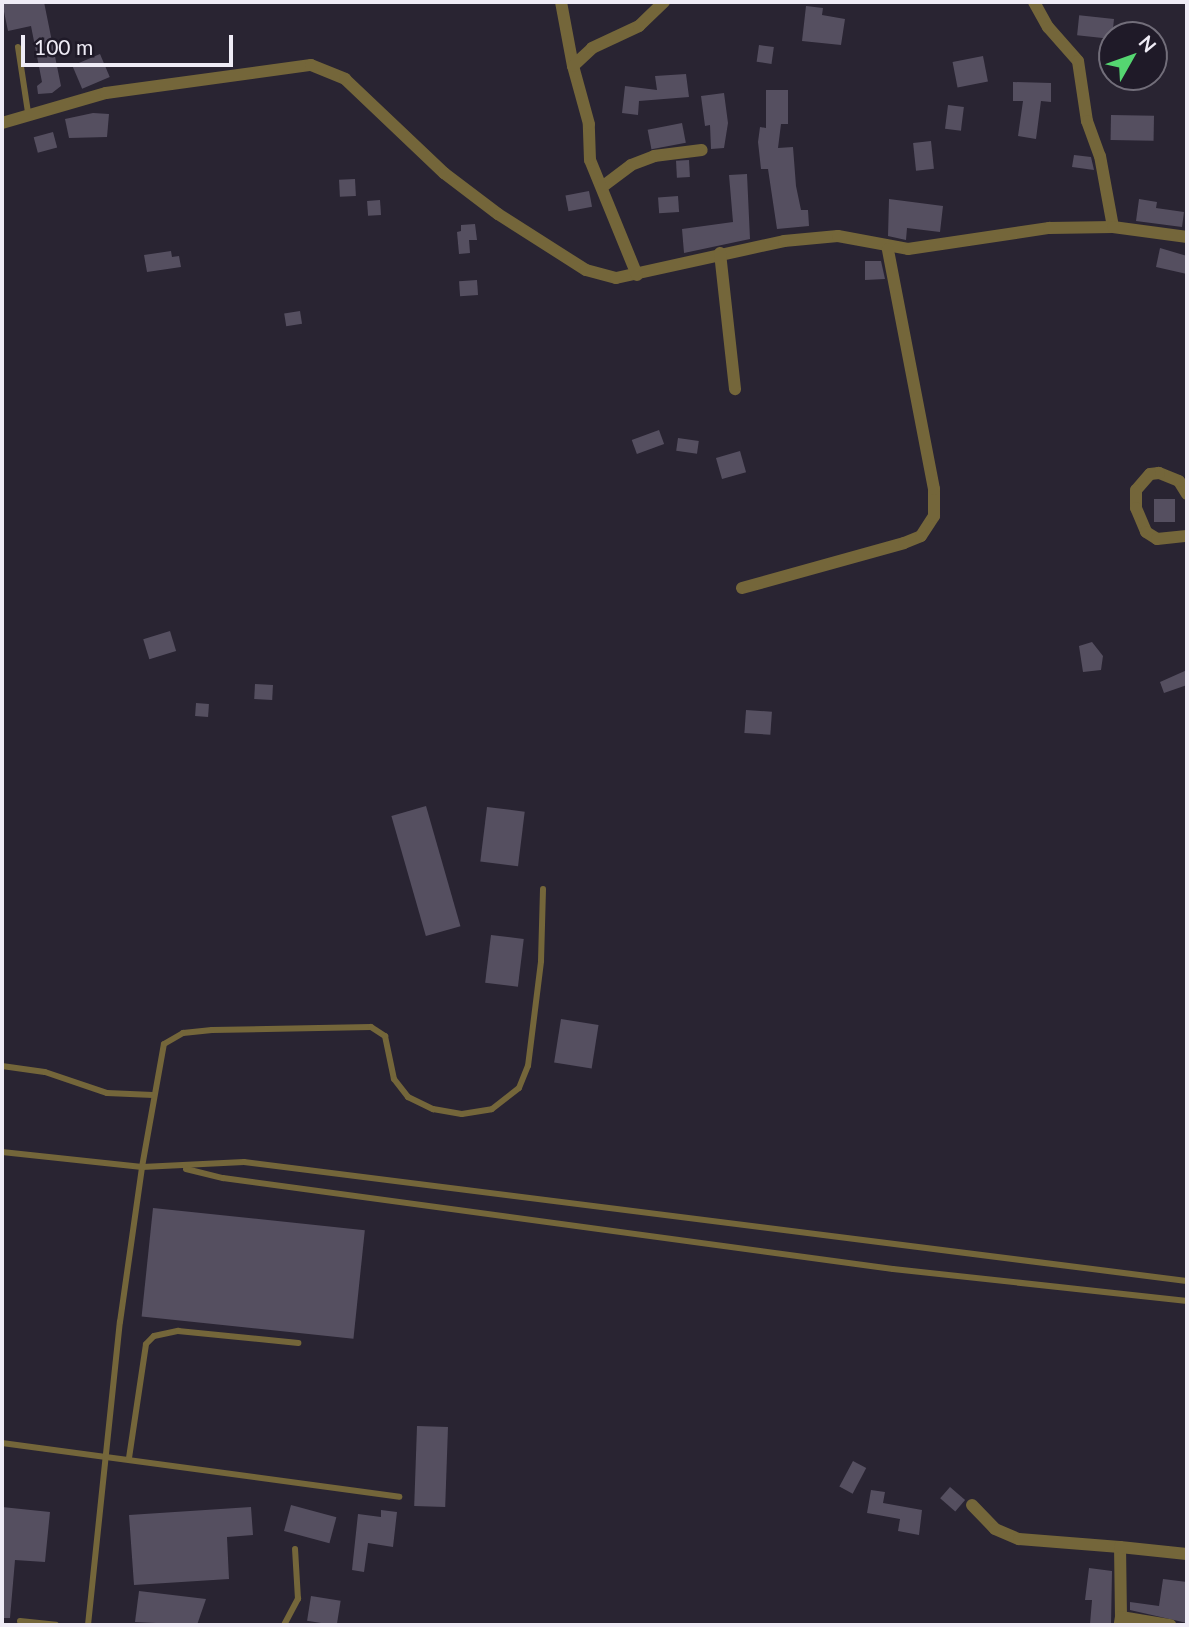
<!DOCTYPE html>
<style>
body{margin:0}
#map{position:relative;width:1189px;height:1627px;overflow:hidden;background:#292432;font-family:Lato,sans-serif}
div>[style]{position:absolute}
.building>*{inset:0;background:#554f60;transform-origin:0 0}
.lane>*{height:6px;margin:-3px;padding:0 3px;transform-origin:3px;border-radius:3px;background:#74663a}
.street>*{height:12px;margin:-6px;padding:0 6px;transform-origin:6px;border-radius:6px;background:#74663a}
span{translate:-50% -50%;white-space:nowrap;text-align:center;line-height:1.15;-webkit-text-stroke:6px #1f1a28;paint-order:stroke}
.frame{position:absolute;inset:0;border:4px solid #efecf6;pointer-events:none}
.north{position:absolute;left:1098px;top:21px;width:70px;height:70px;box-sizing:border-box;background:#1f1a28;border:2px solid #726e7a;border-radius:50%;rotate:50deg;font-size:19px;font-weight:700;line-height:28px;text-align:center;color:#efecf6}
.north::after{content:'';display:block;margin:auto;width:24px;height:32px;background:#55d671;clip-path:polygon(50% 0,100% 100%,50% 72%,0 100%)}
.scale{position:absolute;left:21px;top:35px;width:212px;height:32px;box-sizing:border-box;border:4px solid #efecf6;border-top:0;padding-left:9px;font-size:21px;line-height:24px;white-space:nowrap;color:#efecf6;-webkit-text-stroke:5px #1f1a28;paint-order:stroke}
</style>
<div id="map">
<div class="building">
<div style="clip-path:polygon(2px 2px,44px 2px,61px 86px,52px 93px,38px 94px,37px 86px,42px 82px,31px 26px,8px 31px)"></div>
<div style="clip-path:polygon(806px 6px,823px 8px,822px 15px,845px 19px,841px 45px,802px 41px)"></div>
<div style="left:1114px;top:19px;width:20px;height:35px;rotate:96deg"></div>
<div style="left:759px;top:45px;width:15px;height:17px;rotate:8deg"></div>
<div style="left:100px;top:54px;width:25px;height:30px;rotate:67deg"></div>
<div style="left:983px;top:56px;width:26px;height:31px;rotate:79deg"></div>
<div style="clip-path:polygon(686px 74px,689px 97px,639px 101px,638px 115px,622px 113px,625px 86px,657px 90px,655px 76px)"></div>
<div style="clip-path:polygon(1013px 82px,1051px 83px,1051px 102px,1041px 101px,1036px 139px,1018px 136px,1023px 101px,1013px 101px)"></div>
<div style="clip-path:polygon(766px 90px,788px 90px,788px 124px,781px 124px,778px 148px,793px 147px,796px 186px,801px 210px,808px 210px,809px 226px,777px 229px,768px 169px,761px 169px,758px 142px,760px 127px,766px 128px)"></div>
<div style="clip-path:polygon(724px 93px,728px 123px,724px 148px,711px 149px,710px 125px,705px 126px,701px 96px)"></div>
<div style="left:948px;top:105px;width:16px;height:24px;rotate:7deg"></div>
<div style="clip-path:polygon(93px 113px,109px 114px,107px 137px,69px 138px,65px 119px)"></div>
<div style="left:1111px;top:115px;width:43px;height:25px;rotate:1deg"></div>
<div style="left:682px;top:123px;width:20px;height:35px;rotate:79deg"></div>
<div style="left:53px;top:132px;width:16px;height:20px;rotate:75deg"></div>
<div style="left:931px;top:141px;width:28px;height:18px;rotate:84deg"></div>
<div style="clip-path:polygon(1074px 155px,1091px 157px,1094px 170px,1072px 167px)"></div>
<div style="left:689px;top:160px;width:17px;height:13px;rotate:87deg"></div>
<div style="clip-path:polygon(747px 174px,750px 239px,684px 253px,682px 229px,733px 222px,729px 175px)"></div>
<div style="left:355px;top:179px;width:17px;height:16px;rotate:87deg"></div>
<div style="left:589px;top:191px;width:16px;height:24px;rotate:79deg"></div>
<div style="left:678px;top:196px;width:16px;height:20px;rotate:86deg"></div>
<div style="clip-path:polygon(889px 199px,943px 206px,940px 232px,907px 228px,906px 240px,888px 236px)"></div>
<div style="clip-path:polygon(1139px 199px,1157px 202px,1156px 208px,1184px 212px,1182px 227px,1136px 221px)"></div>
<div style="left:380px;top:200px;width:15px;height:13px;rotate:86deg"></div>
<div style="clip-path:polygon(475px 224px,477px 240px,469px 240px,470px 253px,459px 254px,457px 232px,461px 231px,461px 225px)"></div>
<div style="clip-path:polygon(1160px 248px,1187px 256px,1187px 274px,1156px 267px)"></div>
<div style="clip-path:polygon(171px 251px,172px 257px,179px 256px,181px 267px,147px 272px,144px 255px)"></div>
<div style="clip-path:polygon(865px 261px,881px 261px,885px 279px,865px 280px)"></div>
<div style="left:477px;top:280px;width:15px;height:18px;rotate:86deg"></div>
<div style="left:300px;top:311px;width:13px;height:16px;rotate:81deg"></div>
<div style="left:659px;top:430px;width:15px;height:29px;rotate:70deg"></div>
<div style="left:678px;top:438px;width:21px;height:13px;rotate:8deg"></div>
<div style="left:740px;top:451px;width:22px;height:25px;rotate:74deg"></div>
<div style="left:1175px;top:499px;width:23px;height:21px;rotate:90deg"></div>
<div style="left:170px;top:631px;width:21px;height:28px;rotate:73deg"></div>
<div style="clip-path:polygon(1092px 642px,1103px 656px,1101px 670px,1083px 672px,1079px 646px)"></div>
<div style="clip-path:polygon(1187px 670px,1187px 685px,1164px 693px,1160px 682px)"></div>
<div style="left:255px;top:684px;width:18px;height:15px;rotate:3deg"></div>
<div style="left:196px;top:703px;width:13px;height:13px;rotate:4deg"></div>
<div style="left:746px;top:710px;width:26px;height:23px;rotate:4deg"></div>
<div style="left:426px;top:806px;width:125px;height:36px;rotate:74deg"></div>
<div style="left:487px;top:807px;width:38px;height:55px;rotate:7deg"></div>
<div style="left:491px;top:935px;width:33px;height:48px;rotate:7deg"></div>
<div style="left:561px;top:1019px;width:38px;height:44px;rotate:9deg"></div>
<div style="left:153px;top:1208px;width:213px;height:109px;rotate:6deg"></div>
<div style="left:417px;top:1426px;width:31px;height:80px;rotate:2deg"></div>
<div style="left:853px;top:1461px;width:15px;height:29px;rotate:28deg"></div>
<div style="left:950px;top:1487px;width:20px;height:15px;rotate:41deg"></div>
<div style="clip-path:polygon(871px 1490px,885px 1492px,883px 1503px,922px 1510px,919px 1535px,898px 1531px,900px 1519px,867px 1513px)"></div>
<div style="left:291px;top:1505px;width:47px;height:27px;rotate:15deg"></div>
<div style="clip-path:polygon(2px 1507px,50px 1512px,45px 1562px,15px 1560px,10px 1618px,2px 1618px)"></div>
<div style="clip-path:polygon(251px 1507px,253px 1535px,227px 1537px,229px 1579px,134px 1585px,129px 1515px)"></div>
<div style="clip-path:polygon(381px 1510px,397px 1512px,393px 1547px,368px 1543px,364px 1572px,352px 1570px,358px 1514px,381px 1517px)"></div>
<div style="clip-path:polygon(1089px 1568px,1112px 1571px,1111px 1625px,1090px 1624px,1092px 1600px,1085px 1600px)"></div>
<div style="clip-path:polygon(1163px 1579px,1187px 1582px,1187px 1623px,1130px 1610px,1130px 1602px,1159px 1606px)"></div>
<div style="clip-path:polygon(139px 1591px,206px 1599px,197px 1625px,135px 1622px)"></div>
<div style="left:311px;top:1596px;width:30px;height:25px;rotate:9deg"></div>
</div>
<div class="lane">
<div style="left:18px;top:47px;width:66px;rotate:81.3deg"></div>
<div style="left:2px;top:1066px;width:43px;rotate:7.9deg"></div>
<div style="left:45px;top:1072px;width:65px;rotate:18.7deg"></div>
<div style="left:107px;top:1093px;width:46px;rotate:2.5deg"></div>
<div style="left:2px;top:1152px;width:141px;rotate:6.1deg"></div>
<div style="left:142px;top:1167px;width:125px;rotate:-79.9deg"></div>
<div style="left:164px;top:1044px;width:22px;rotate:-30deg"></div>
<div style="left:183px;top:1033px;width:29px;rotate:-6deg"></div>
<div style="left:212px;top:1030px;width:159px;rotate:-1.1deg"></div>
<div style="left:371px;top:1027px;width:17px;rotate:33deg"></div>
<div style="left:385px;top:1036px;width:44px;rotate:78.2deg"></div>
<div style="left:394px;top:1079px;width:23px;rotate:52deg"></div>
<div style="left:408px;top:1097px;width:28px;rotate:26deg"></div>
<div style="left:433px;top:1109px;width:29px;rotate:10deg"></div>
<div style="left:462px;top:1114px;width:30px;rotate:-9deg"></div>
<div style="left:492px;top:1109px;width:34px;rotate:-38deg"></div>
<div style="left:519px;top:1088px;width:24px;rotate:-68deg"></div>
<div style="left:528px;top:1066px;width:106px;rotate:-82.9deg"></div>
<div style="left:541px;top:961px;width:72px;rotate:-88.4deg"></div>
<div style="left:186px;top:1169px;width:38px;rotate:14deg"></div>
<div style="left:223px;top:1178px;width:676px;rotate:7.73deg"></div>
<div style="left:893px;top:1269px;width:296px;rotate:6.2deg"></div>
<div style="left:2px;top:1443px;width:401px;rotate:7.7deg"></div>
<div style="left:129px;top:1458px;width:115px;rotate:-81.5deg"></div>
<div style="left:146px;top:1344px;width:11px;rotate:-45deg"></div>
<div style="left:154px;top:1336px;width:25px;rotate:-12deg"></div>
<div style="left:178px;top:1331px;width:121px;rotate:5.7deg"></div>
<div style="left:20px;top:1621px;width:36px;rotate:6deg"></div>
<div style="left:88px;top:1625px;width:305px;rotate:-84deg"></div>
<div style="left:120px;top:1322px;width:157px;rotate:-81.9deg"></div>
<div style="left:142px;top:1167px;width:102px;rotate:-2.8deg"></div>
<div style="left:244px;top:1162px;width:950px;rotate:7.19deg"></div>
<div style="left:284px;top:1625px;width:30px;rotate:-62deg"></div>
<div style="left:298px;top:1599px;width:50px;rotate:-93.4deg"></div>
</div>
<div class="street">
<div style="left:561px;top:2px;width:65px;rotate:79.4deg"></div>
<div style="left:1034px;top:2px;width:29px;rotate:61deg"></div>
<div style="left:1048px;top:27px;width:45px;rotate:48.6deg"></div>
<div style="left:1078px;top:61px;width:61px;rotate:81.5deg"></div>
<div style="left:1087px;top:121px;width:37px;rotate:70deg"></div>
<div style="left:1100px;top:156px;width:72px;rotate:79.6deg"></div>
<div style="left:2px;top:123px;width:108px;rotate:-16.1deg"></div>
<div style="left:106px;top:93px;width:207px;rotate:-7.8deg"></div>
<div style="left:311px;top:65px;width:37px;rotate:22deg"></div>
<div style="left:345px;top:79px;width:137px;rotate:43.5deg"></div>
<div style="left:444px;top:173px;width:68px;rotate:37.2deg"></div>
<div style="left:498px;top:214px;width:104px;rotate:32.5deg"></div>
<div style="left:586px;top:270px;width:31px;rotate:15deg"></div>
<div style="left:616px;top:278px;width:172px;rotate:-12.4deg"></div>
<div style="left:784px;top:241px;width:54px;rotate:-5.3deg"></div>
<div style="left:838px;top:236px;width:71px;rotate:10.5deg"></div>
<div style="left:908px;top:249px;width:143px;rotate:-8.5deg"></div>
<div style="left:1049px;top:228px;width:64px;rotate:-0.9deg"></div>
<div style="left:1113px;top:227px;width:75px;rotate:7.7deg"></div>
<div style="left:602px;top:187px;width:36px;rotate:-37deg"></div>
<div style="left:631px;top:165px;width:25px;rotate:-21deg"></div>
<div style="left:654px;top:156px;width:48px;rotate:-7.1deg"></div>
<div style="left:720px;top:253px;width:137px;rotate:83.7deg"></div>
<div style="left:637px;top:275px;width:124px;rotate:-112.2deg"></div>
<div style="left:590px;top:160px;width:36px;rotate:-92deg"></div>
<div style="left:589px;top:124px;width:60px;rotate:-105.4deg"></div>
<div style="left:573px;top:66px;width:26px;rotate:-43deg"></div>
<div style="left:592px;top:48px;width:52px;rotate:-25.1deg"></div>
<div style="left:639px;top:26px;width:35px;rotate:-44deg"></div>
<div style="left:1187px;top:494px;width:15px;rotate:-122deg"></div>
<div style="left:1179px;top:481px;width:22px;rotate:-158deg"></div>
<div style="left:1159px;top:473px;width:9px;rotate:174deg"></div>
<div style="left:1150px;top:474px;width:21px;rotate:131deg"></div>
<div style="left:1136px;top:490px;width:18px;rotate:90deg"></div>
<div style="left:1136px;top:508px;width:26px;rotate:67deg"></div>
<div style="left:1146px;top:532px;width:13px;rotate:32deg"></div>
<div style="left:1157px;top:539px;width:30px;rotate:-6deg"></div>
<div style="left:742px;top:588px;width:168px;rotate:-15.5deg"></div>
<div style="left:904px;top:543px;width:18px;rotate:-22deg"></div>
<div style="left:921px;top:536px;width:24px;rotate:-57deg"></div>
<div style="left:934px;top:516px;width:27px;rotate:-90deg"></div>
<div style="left:934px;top:489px;width:244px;rotate:-100.9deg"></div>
<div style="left:972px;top:1505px;width:33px;rotate:46deg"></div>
<div style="left:995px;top:1529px;width:26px;rotate:23deg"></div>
<div style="left:1019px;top:1539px;width:101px;rotate:4.5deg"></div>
<div style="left:1121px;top:1617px;width:70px;rotate:-90.8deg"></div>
<div style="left:1120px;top:1547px;width:67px;rotate:6deg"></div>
<div style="left:1120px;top:1623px;width:6px;rotate:-81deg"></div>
<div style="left:1121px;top:1617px;width:50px;rotate:9.3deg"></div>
</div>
<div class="frame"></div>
<div class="north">N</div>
<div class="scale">100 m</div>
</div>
